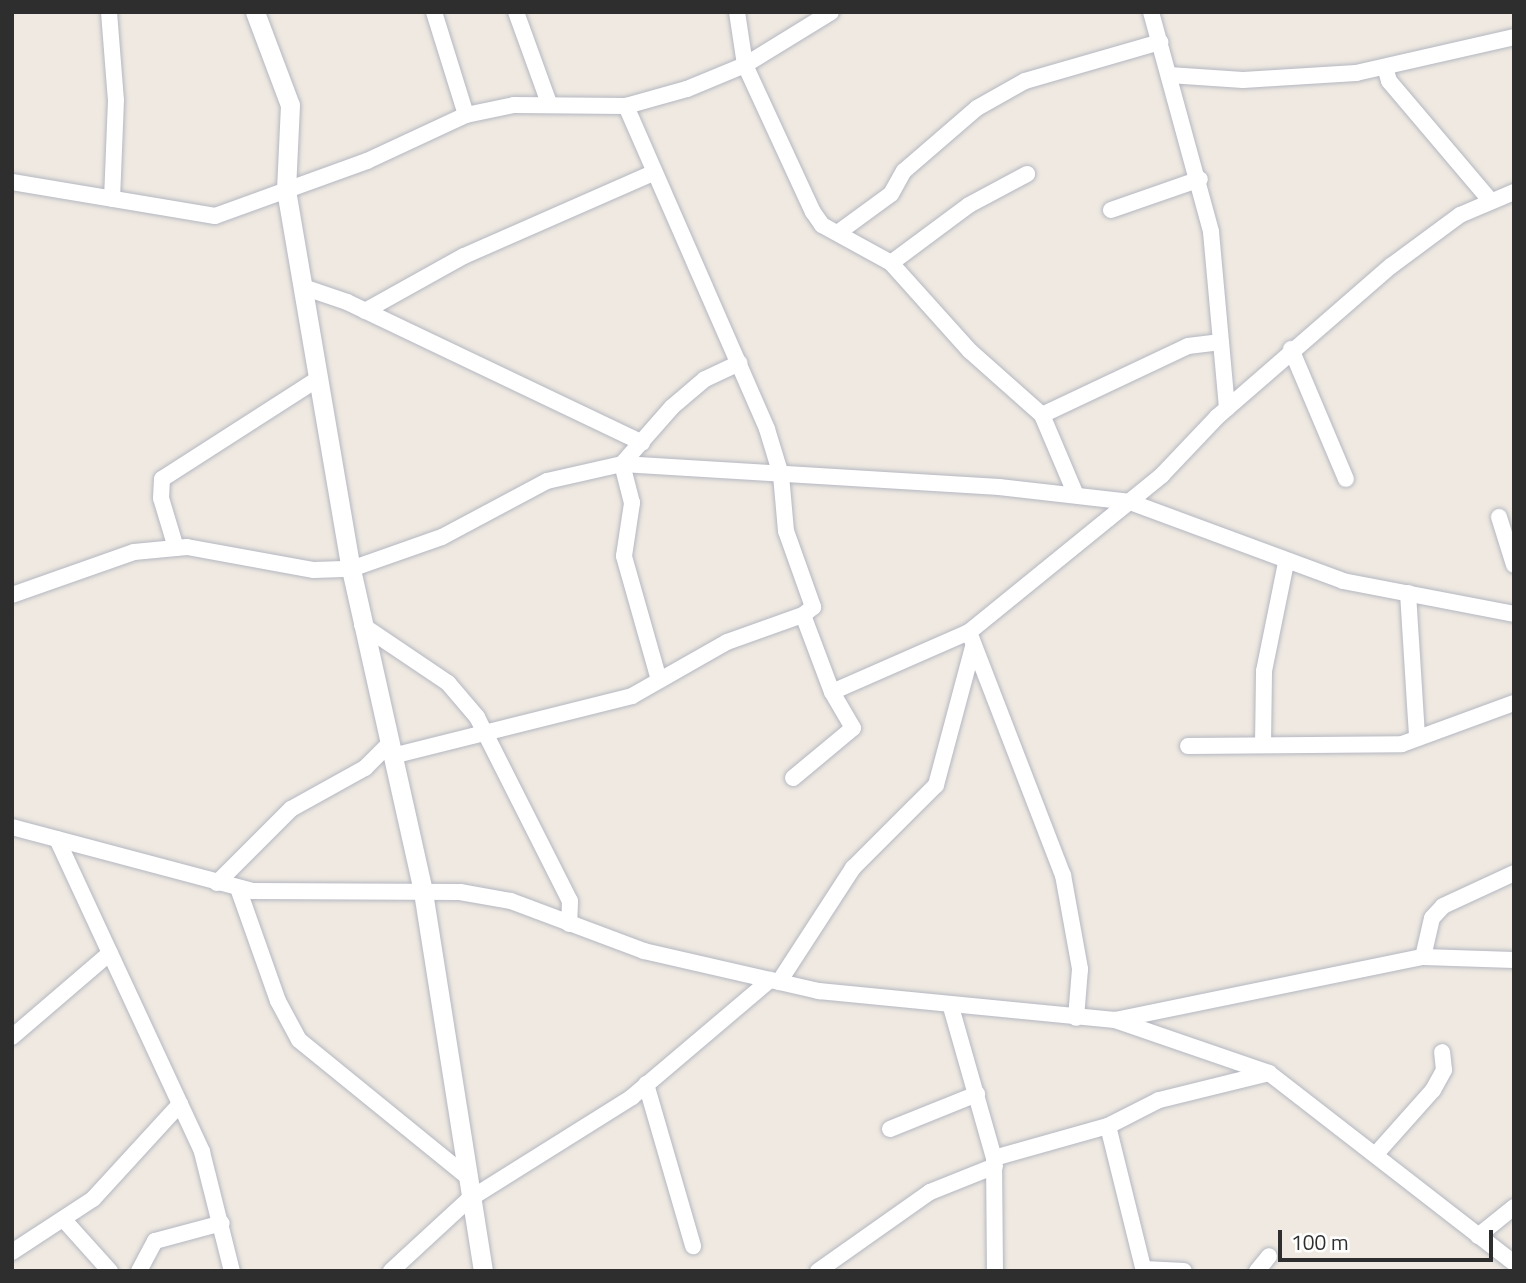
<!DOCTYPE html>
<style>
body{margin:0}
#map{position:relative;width:1526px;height:1283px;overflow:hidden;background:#efe9e1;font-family:"Titillium Web",sans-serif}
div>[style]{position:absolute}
.roads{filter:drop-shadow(0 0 2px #b4b7c1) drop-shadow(0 0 2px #b4b7c1)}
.minor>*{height:16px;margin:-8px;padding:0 8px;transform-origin:8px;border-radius:8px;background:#fff}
.tertiary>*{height:19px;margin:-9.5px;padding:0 9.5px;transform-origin:9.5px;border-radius:9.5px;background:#fff}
span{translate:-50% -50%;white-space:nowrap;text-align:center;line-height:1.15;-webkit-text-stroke:5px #fff;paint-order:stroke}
.frame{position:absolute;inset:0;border:14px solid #2e2e2e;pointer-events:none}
.scale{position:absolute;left:1278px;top:1230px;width:215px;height:32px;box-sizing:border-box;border:4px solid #2e2e2e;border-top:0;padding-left:9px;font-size:21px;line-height:24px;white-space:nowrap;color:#2e2e2e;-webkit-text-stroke:5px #fff;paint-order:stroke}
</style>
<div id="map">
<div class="roads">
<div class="minor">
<div style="left:109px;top:12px;width:88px;rotate:85.5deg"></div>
<div style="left:116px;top:100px;width:99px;rotate:92.3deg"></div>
<div style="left:434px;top:12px;width:108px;rotate:72.7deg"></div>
<div style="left:516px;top:12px;width:97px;rotate:70.1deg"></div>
<div style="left:737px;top:12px;width:54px;rotate:81.4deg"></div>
<div style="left:745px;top:65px;width:162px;rotate:65.2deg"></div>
<div style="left:813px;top:212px;width:16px;rotate:55deg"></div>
<div style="left:822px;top:225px;width:79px;rotate:28.8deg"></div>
<div style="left:891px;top:263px;width:118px;rotate:48.1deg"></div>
<div style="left:970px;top:351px;width:96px;rotate:41.6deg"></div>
<div style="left:1042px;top:415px;width:87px;rotate:67deg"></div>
<div style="left:1151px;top:12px;width:228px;rotate:74.7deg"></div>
<div style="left:1211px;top:232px;width:177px;rotate:84.8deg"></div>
<div style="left:1385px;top:67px;width:15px;rotate:74deg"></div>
<div style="left:1389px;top:81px;width:156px;rotate:49.7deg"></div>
<div style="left:1169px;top:75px;width:74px;rotate:3.9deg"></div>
<div style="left:1243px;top:80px;width:113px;rotate:-3.5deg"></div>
<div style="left:1356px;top:73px;width:162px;rotate:-12.8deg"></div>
<div style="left:626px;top:106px;width:352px;rotate:66.4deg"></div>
<div style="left:767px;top:429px;width:48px;rotate:73.1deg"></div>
<div style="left:781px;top:475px;width:56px;rotate:84.9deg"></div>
<div style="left:786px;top:531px;width:81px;rotate:70.4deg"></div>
<div style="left:813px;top:607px;width:13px;rotate:141deg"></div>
<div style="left:12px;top:182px;width:206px;rotate:9.5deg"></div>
<div style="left:215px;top:216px;width:162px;rotate:-19.9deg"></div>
<div style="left:367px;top:161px;width:109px;rotate:-24.9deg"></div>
<div style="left:466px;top:115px;width:49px;rotate:-11.8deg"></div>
<div style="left:514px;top:105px;width:112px;rotate:0.5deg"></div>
<div style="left:626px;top:106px;width:63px;rotate:-15.6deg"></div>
<div style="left:687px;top:89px;width:63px;rotate:-22.5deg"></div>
<div style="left:745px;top:65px;width:101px;rotate:-31.6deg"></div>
<div style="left:1111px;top:210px;width:94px;rotate:-19.2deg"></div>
<div style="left:839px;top:232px;width:64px;rotate:-36.2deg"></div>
<div style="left:891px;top:194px;width:26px;rotate:-61deg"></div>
<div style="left:904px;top:171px;width:96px;rotate:-40.8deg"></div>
<div style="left:977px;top:108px;width:55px;rotate:-29.4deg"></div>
<div style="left:1025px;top:81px;width:141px;rotate:-16.1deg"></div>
<div style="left:891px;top:263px;width:97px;rotate:-36.6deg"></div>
<div style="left:969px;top:205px;width:66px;rotate:-28.1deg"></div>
<div style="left:303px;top:287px;width:46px;rotate:18.8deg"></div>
<div style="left:347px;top:302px;width:327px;rotate:25.5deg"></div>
<div style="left:365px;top:311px;width:113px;rotate:-29.1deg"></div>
<div style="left:464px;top:256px;width:206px;rotate:-23.7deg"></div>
<div style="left:1291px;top:349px;width:141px;rotate:67.1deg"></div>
<div style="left:1042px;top:415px;width:161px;rotate:-25.3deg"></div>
<div style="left:1188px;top:346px;width:33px;rotate:-7deg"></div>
<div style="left:1499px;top:517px;width:50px;rotate:72.6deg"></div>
<div style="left:176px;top:548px;width:52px;rotate:-106.7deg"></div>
<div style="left:161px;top:498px;width:19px;rotate:-87deg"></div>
<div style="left:162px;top:479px;width:185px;rotate:-32.7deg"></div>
<div style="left:1408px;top:593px;width:145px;rotate:86.4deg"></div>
<div style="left:12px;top:595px;width:129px;rotate:-19.4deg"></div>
<div style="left:134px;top:552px;width:53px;rotate:-5.4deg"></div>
<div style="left:187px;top:547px;width:129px;rotate:10.3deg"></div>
<div style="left:314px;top:570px;width:37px;rotate:-2deg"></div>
<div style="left:351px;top:569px;width:96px;rotate:-19.4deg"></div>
<div style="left:442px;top:537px;width:119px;rotate:-28.1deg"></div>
<div style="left:547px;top:481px;width:77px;rotate:-12.8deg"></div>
<div style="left:622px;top:464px;width:378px;rotate:3.5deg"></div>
<div style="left:999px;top:487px;width:132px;rotate:6.5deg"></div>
<div style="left:1130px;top:502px;width:227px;rotate:20.3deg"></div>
<div style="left:1343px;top:581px;width:174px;rotate:10.9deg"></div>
<div style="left:362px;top:625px;width:104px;rotate:34deg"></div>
<div style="left:448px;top:683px;width:45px;rotate:49.5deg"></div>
<div style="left:477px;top:717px;width:206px;rotate:63.2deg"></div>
<div style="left:570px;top:901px;width:23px;rotate:92deg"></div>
<div style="left:969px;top:632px;width:249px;rotate:-39.1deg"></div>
<div style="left:1162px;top:475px;width:80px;rotate:-46.5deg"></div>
<div style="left:1217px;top:417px;width:230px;rotate:-41deg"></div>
<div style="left:1391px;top:266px;width:86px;rotate:-36.5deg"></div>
<div style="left:1460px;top:215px;width:59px;rotate:-23.1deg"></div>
<div style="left:659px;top:680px;width:129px;rotate:-105.8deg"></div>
<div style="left:624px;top:556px;width:54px;rotate:-81.4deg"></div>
<div style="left:632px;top:503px;width:40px;rotate:-104.4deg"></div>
<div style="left:622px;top:464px;width:76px;rotate:-48.7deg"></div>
<div style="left:672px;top:407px;width:43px;rotate:-40.3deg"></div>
<div style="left:705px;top:379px;width:38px;rotate:-25deg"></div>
<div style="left:1263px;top:745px;width:74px;rotate:-89.2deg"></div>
<div style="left:1264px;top:671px;width:110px;rotate:-78.5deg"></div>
<div style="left:1188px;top:746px;width:214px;rotate:-0.5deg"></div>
<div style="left:1402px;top:744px;width:119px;rotate:-20.1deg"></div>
<div style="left:392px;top:756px;width:247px;rotate:-14deg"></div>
<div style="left:632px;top:696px;width:109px;rotate:-29.6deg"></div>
<div style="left:727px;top:642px;width:81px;rotate:-19.6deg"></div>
<div style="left:803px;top:615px;width:82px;rotate:69.4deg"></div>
<div style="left:832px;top:692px;width:150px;rotate:-23.7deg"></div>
<div style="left:969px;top:632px;width:261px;rotate:68.9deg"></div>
<div style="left:1063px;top:875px;width:96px;rotate:79.7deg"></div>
<div style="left:1080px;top:969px;width:49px;rotate:94.7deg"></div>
<div style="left:793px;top:778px;width:78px;rotate:-39.8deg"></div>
<div style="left:853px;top:728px;width:42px;rotate:-120.3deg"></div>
<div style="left:12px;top:827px;width:248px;rotate:14.9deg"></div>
<div style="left:252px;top:891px;width:208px;rotate:0.3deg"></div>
<div style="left:460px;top:892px;width:52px;rotate:10deg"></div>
<div style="left:511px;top:901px;width:142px;rotate:20.6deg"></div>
<div style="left:644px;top:951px;width:180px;rotate:12.9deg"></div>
<div style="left:819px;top:991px;width:297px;rotate:5.6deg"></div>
<div style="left:1115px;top:1020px;width:163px;rotate:19deg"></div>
<div style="left:1269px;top:1073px;width:310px;rotate:37.8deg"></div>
<div style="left:57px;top:839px;width:345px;rotate:65.1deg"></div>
<div style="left:202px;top:1152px;width:123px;rotate:75.9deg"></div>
<div style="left:217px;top:883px;width:105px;rotate:-45deg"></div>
<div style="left:291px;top:809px;width:85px;rotate:-29deg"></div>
<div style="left:365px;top:768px;width:34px;rotate:-45deg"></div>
<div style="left:238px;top:888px;width:120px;rotate:70.5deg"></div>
<div style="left:278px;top:1001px;width:44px;rotate:61.7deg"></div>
<div style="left:299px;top:1040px;width:213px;rotate:39.1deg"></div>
<div style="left:1423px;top:957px;width:40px;rotate:-77deg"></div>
<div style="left:1432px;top:918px;width:16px;rotate:-47deg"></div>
<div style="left:1443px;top:906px;width:78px;rotate:-24.9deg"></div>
<div style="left:779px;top:982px;width:136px;rotate:-57deg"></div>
<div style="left:853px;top:868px;width:117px;rotate:-45deg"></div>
<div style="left:936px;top:785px;width:143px;rotate:-75deg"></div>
<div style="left:951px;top:1007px;width:157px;rotate:74.1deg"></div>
<div style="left:994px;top:1158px;width:113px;rotate:89.5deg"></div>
<div style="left:1115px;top:1020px;width:314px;rotate:-11.6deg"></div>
<div style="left:1423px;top:957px;width:91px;rotate:1.9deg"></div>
<div style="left:12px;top:1037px;width:129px;rotate:-40.6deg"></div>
<div style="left:646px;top:1084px;width:169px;rotate:73.8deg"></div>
<div style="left:1108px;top:1126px;width:149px;rotate:76.1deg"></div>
<div style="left:890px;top:1129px;width:94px;rotate:-21.9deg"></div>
<div style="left:1376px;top:1154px;width:86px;rotate:-48.3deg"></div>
<div style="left:1433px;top:1090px;width:23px;rotate:-61deg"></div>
<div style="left:1444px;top:1070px;width:18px;rotate:-96deg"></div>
<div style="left:994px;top:1158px;width:118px;rotate:-15.7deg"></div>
<div style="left:1108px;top:1126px;width:57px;rotate:-27deg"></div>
<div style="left:1159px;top:1100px;width:113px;rotate:-13.8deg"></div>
<div style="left:64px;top:1220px;width:69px;rotate:48deg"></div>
<div style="left:1478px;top:1236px;width:46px;rotate:-38.9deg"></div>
<div style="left:12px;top:1252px;width:97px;rotate:-33.2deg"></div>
<div style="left:93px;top:1199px;width:129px;rotate:-47.5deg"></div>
<div style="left:1144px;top:1269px;width:40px;rotate:2.9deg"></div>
<div style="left:139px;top:1271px;width:34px;rotate:-62deg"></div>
<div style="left:155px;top:1241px;width:69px;rotate:-15deg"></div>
<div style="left:391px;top:1271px;width:105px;rotate:-42.7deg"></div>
<div style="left:468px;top:1200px;width:194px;rotate:-32.1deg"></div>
<div style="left:632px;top:1097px;width:181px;rotate:-40.3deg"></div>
<div style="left:818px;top:1271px;width:137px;rotate:-35.2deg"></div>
<div style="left:930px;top:1192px;width:70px;rotate:-21.8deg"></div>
<div style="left:1257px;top:1271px;width:19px;rotate:-51deg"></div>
</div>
<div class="tertiary">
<div style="left:255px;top:12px;width:99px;rotate:69.4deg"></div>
<div style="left:290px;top:105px;width:85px;rotate:92.7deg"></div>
<div style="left:286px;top:190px;width:385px;rotate:80.3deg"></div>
<div style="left:351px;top:569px;width:331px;rotate:77.4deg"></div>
<div style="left:423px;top:892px;width:384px;rotate:81deg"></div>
</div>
</div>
<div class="frame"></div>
<div class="scale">100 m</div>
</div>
